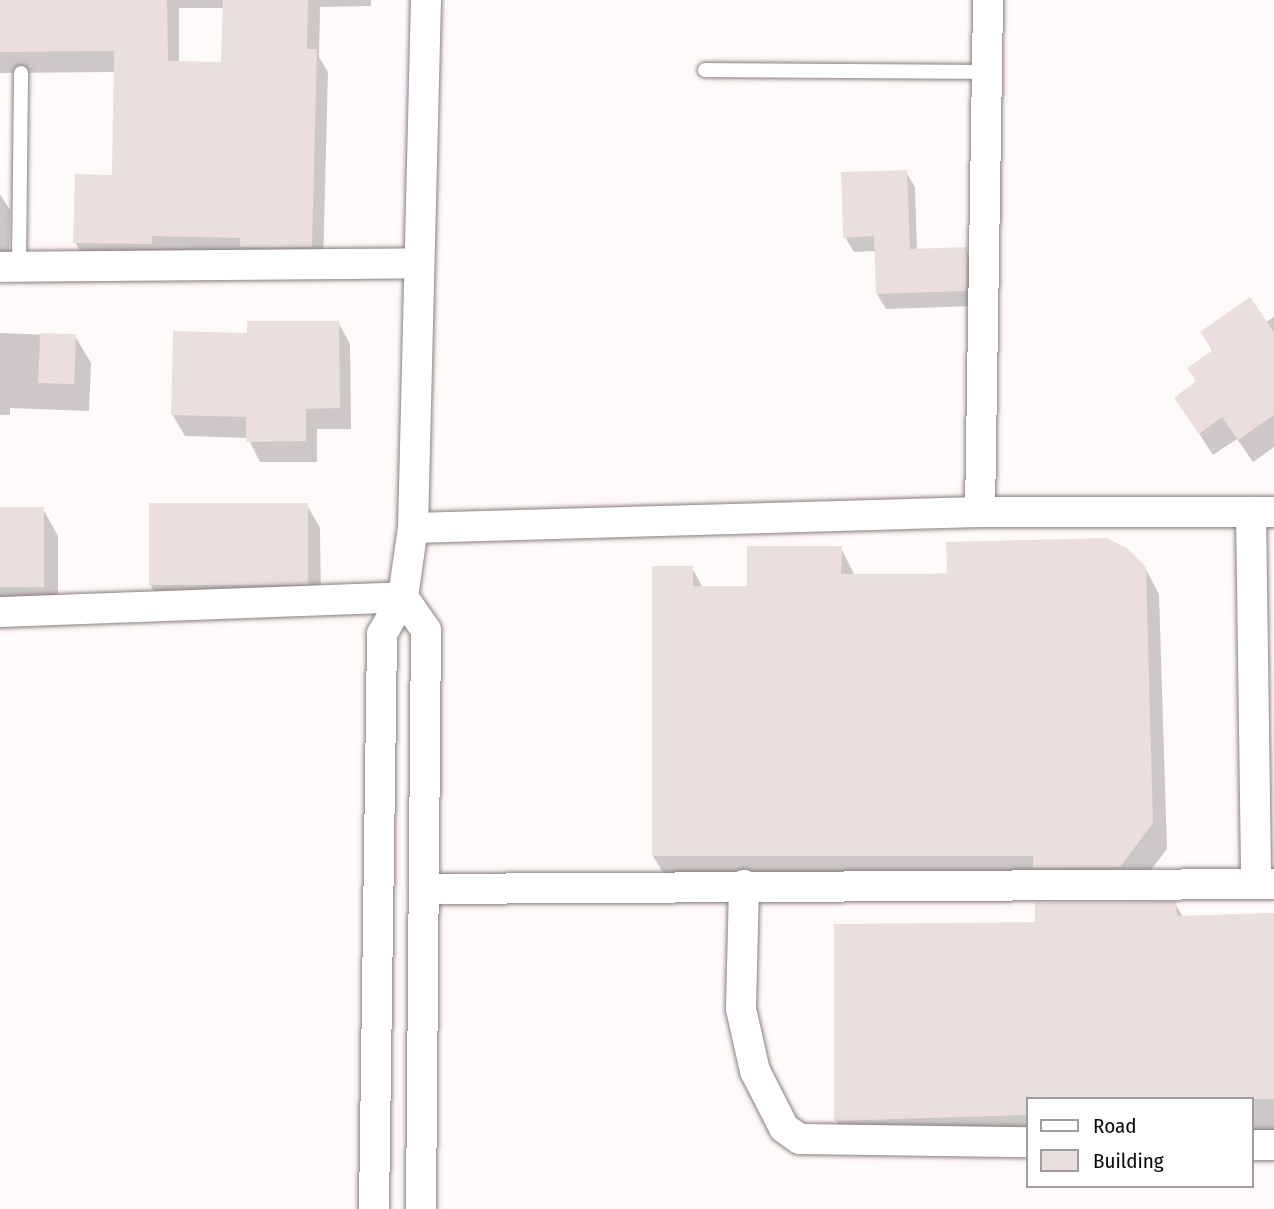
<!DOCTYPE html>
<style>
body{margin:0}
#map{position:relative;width:1274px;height:1209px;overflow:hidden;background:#fefaf9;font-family:"Fira Sans Condensed",sans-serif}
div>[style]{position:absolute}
.shadow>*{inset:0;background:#0003}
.building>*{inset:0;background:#eadfdd;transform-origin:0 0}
.roads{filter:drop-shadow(0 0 2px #897f7d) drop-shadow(0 0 2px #897f7d)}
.lane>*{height:14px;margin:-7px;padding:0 7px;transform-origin:7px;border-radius:7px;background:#fff}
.street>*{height:30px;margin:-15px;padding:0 15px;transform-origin:15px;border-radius:15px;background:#fff}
span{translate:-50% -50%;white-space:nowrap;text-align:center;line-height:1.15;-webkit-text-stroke:5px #fff;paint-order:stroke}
.legend{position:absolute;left:1026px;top:1097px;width:228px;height:91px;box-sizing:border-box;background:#fff;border:2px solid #9f9d9d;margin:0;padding:9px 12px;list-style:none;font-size:21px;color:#0f0b0b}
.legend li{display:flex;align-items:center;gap:14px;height:35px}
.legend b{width:35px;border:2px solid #9f9d9d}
</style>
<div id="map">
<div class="shadow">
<div style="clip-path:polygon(evenodd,0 0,371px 0,371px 6px,320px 7px,319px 57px,328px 72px,323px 268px,88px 264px,75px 242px,114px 176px,115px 72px,0 73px,0 0,179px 8px,224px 8px,223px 64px,179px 63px,179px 8px)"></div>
<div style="clip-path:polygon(906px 172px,915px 187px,917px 251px,966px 249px,974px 264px,974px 306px,886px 309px,877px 294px,876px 251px,854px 252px,845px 237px)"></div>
<div style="clip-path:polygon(0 194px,10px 210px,9px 263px,0 262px)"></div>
<div style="clip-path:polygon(1274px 317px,1274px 447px,1253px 462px,1237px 439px,1213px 455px,1176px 398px,1197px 383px,1189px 369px,1213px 352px,1202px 333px,1266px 322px)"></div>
<div style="clip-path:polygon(338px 322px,350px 344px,351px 429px,317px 429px,317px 462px,260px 462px,248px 438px,185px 436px,172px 414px,248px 335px)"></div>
<div style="clip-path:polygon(0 333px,75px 336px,91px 363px,89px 411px,10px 408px,10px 415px,0 415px)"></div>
<div style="clip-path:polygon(307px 505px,320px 528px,321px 605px,163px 607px,150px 584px)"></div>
<div style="clip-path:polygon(0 509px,43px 509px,58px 536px,58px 614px,0 613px)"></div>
<div style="clip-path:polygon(841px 548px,855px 576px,1145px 568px,1159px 594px,1167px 849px,1134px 892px,668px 881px,653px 856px,692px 568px,703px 588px,749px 588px)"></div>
<div style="clip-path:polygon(1175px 904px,1184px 918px,1274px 916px,1274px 1130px,1251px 1131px,1251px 1099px,1027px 1099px,1027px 1139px,850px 1145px,836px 1120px,1037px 924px)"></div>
</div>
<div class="building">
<div style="clip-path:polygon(0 0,167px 0,168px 61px,221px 62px,223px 0,308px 0,307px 49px,317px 49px,312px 247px,240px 247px,240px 238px,152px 236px,152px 244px,73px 243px,75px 174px,112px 175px,114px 51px,0 52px)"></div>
<div style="clip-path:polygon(907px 170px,910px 249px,967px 247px,966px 291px,876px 294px,874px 236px,843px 238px,841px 172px)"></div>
<div style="clip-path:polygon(1250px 297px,1274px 332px,1274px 415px,1238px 440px,1222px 417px,1199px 434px,1174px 398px,1196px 381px,1187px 368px,1213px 350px,1200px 332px)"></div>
<div style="clip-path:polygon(247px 321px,339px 321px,340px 408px,306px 409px,306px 441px,246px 442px,246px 417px,171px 415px,173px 331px,247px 333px)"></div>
<div style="left:40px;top:333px;width:36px;height:50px;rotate:2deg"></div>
<div style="left:149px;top:503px;width:159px;height:82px"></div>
<div style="left:0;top:507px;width:44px;height:80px"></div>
<div style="clip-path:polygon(1107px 538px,1127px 548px,1146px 567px,1153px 823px,1120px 867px,1033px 868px,1033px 856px,652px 856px,652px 566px,693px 566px,693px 586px,747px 586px,747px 546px,842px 546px,841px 574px,947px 574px,946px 542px)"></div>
<div style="clip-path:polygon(1176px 902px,1177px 916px,1274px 913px,1274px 1099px,1027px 1099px,1027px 1115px,834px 1121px,834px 924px,1035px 922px,1035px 903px)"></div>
</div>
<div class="roads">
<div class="lane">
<div style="left:705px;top:70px;width:282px;rotate:0.4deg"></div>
<div style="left:19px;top:267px;width:194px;rotate:-89.4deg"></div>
</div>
<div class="street">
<div style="left:0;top:267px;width:417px;rotate:-0.5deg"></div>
<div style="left:980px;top:512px;width:512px;rotate:-89.1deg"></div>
<div style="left:1251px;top:512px;width:372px;rotate:89.2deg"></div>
<div style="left:413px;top:528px;width:567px;rotate:-1.62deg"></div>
<div style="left:980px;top:512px;width:294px"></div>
<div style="left:0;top:612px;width:403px;rotate:-2.1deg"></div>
<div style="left:744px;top:885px;width:124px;rotate:91.4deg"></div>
<div style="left:741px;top:1009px;width:64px;rotate:77.3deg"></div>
<div style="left:755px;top:1071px;width:64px;rotate:63deg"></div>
<div style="left:784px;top:1128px;width:19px;rotate:35deg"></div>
<div style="left:800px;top:1139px;width:227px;rotate:0.8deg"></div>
<div style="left:424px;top:889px;width:850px;rotate:-0.34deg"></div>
<div style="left:1251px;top:1145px;width:23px"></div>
<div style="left:374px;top:1209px;width:575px;rotate:-89.2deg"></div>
<div style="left:382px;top:634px;width:43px;rotate:-60.4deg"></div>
<div style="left:421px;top:1209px;width:579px;rotate:-89.51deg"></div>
<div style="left:426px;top:630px;width:40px;rotate:-124.9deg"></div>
<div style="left:403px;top:597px;width:70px;rotate:-81.8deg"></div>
<div style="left:413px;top:528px;width:528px;rotate:-88.59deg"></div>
</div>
</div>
<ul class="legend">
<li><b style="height:9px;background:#fff"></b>Road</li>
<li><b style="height:19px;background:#eadfdd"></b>Building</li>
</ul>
</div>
